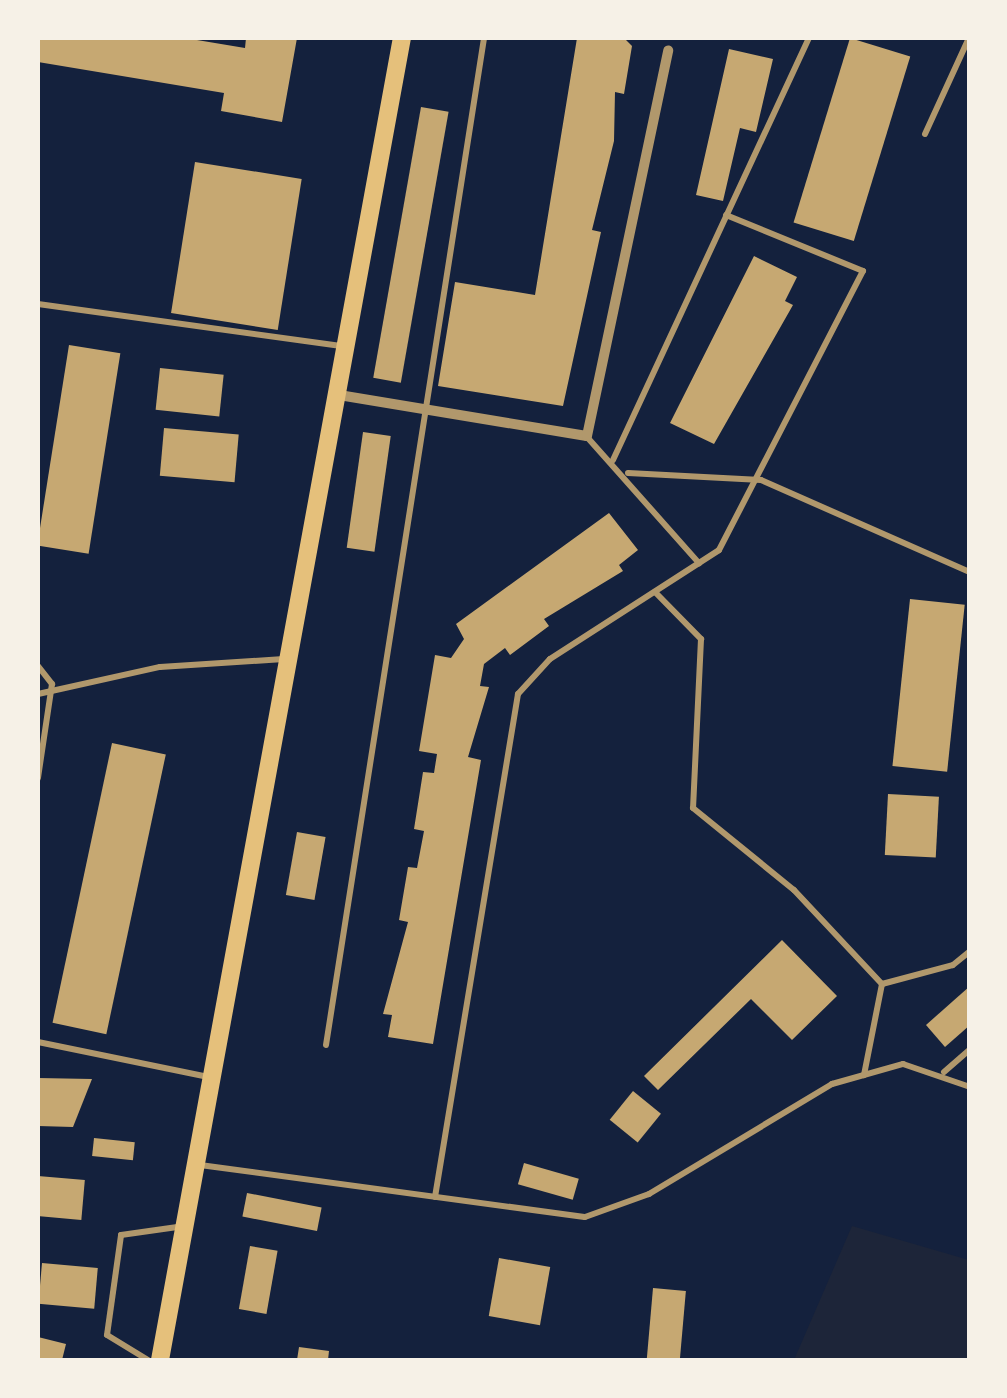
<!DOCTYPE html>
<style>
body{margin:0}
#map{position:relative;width:1007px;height:1398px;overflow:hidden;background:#14213d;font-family:"Roboto Condensed",sans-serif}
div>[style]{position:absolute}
.green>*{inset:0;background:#1d2539}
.building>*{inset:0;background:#c6a872;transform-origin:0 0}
.service>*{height:6px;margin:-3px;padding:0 3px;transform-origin:3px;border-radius:3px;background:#b1986c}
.minor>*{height:10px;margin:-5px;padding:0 5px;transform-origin:5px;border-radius:5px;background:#b1986c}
.secondary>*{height:18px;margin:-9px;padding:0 9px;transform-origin:9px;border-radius:9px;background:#e5c07b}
span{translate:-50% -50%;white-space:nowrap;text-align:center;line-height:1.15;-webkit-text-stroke:10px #f6f1e7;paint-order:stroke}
.frame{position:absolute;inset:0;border:40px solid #f6f1e7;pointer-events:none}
</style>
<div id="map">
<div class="green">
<div style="clip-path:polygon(852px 1226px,969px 1260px,969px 1360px,794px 1360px)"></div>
</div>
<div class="building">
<div style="clip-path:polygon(38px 38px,185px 38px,245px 48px,246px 38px,297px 38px,282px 122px,221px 111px,224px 93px,38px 62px)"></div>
<div style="clip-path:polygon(577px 38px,624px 38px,632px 46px,624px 94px,615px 92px,614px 141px,592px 230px,601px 232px,563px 406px,438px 386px,455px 282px,535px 295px)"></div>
<div style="left:850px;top:38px;width:63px;height:193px;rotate:17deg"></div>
<div style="clip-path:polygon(729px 49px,773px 59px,756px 132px,740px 128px,723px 201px,696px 195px)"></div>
<div style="left:421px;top:107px;width:28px;height:275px;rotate:10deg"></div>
<div style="left:195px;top:162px;width:108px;height:153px;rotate:9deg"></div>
<div style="clip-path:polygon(754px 256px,797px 277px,785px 301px,793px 305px,714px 444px,670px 423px)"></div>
<div style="left:69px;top:345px;width:52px;height:203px;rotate:9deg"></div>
<div style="left:160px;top:368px;width:64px;height:42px;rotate:6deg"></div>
<div style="left:164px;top:428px;width:75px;height:48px;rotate:5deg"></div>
<div style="left:363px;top:432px;width:28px;height:117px;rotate:8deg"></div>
<div style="clip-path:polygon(609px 513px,638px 550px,619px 565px,623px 571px,544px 619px,549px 626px,510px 655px,505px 648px,484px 664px,480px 686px,489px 687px,468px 757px,481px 760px,433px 1044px,388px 1037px,392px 1015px,383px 1014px,408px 922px,399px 920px,408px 867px,417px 868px,424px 831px,414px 829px,423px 772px,434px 773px,437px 754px,419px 751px,435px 655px,451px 658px,464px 639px,456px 624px)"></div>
<div style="left:910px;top:599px;width:55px;height:168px;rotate:6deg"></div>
<div style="left:112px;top:743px;width:55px;height:286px;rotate:12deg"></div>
<div style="left:888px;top:794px;width:51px;height:61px;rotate:3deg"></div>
<div style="left:297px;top:832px;width:29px;height:64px;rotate:10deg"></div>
<div style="clip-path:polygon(782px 940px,837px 996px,792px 1040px,751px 999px,658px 1090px,644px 1076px)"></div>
<div style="clip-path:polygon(970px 986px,970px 1025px,945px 1047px,926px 1025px)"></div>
<div style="clip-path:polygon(38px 1078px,92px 1079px,73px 1127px,38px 1126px)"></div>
<div style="left:633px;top:1091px;width:36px;height:37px;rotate:39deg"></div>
<div style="left:94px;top:1138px;width:41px;height:18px;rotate:6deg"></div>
<div style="left:524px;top:1163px;width:57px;height:22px;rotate:16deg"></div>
<div style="left:38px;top:1176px;width:47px;height:40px;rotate:5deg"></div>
<div style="left:247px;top:1193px;width:76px;height:24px;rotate:11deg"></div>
<div style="left:250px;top:1246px;width:28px;height:64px;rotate:10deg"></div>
<div style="left:499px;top:1258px;width:52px;height:59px;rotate:10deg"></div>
<div style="left:42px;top:1263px;width:56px;height:41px;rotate:5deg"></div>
<div style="left:653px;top:1288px;width:33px;height:72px;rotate:5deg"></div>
<div style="clip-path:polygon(38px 1337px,66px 1344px,62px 1360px,38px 1360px)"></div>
<div style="clip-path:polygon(299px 1347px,329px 1351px,328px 1360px,297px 1360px)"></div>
</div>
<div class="service">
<div style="left:925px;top:134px;width:106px;rotate:-65.4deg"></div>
<div style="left:38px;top:304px;width:306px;rotate:7.9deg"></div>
<div style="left:587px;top:437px;width:169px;rotate:48.4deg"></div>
<div style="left:613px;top:460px;width:465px;rotate:-65.1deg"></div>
<div style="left:628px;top:473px;width:133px;rotate:3deg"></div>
<div style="left:761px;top:480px;width:228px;rotate:23.8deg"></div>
<div style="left:655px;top:592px;width:66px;rotate:45.6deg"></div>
<div style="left:701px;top:639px;width:169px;rotate:92.7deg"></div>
<div style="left:693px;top:808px;width:130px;rotate:39.1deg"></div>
<div style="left:794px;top:890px;width:129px;rotate:46.9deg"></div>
<div style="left:882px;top:984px;width:93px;rotate:101.2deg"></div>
<div style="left:38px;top:666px;width:23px;rotate:52deg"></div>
<div style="left:52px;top:684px;width:95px;rotate:98.5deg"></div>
<div style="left:38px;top:694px;width:125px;rotate:-12.5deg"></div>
<div style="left:160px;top:667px;width:124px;rotate:-3.7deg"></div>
<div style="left:882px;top:984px;width:73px;rotate:-15deg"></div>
<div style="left:953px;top:965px;width:22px;rotate:-39deg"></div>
<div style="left:38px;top:1042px;width:174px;rotate:11.6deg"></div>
<div style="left:326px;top:1045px;width:1019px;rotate:-81.08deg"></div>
<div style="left:944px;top:1072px;width:35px;rotate:-41deg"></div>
<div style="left:200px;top:1165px;width:388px;rotate:7.7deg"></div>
<div style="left:585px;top:1217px;width:68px;rotate:-19.8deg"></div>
<div style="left:649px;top:1194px;width:214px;rotate:-31deg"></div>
<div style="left:832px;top:1084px;width:74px;rotate:-15.7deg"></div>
<div style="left:903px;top:1064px;width:71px;rotate:18.9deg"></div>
<div style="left:435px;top:1197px;width:510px;rotate:-80.63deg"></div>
<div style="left:518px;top:694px;width:47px;rotate:-47.6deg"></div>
<div style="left:550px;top:659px;width:201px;rotate:-32.8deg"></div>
<div style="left:719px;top:550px;width:314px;rotate:-62.7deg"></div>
<div style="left:863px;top:271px;width:148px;rotate:-157.8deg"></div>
<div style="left:148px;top:1360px;width:48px;rotate:-148.6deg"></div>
<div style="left:107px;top:1335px;width:101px;rotate:-82deg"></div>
<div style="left:121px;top:1235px;width:64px;rotate:-8.1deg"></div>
</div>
<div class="minor">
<div style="left:339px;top:395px;width:251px;rotate:9.4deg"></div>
<div style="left:587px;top:436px;width:394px;rotate:-78.1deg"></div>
</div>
<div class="secondary">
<div style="left:160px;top:1360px;width:1344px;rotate:-79.63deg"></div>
</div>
<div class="frame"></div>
</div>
